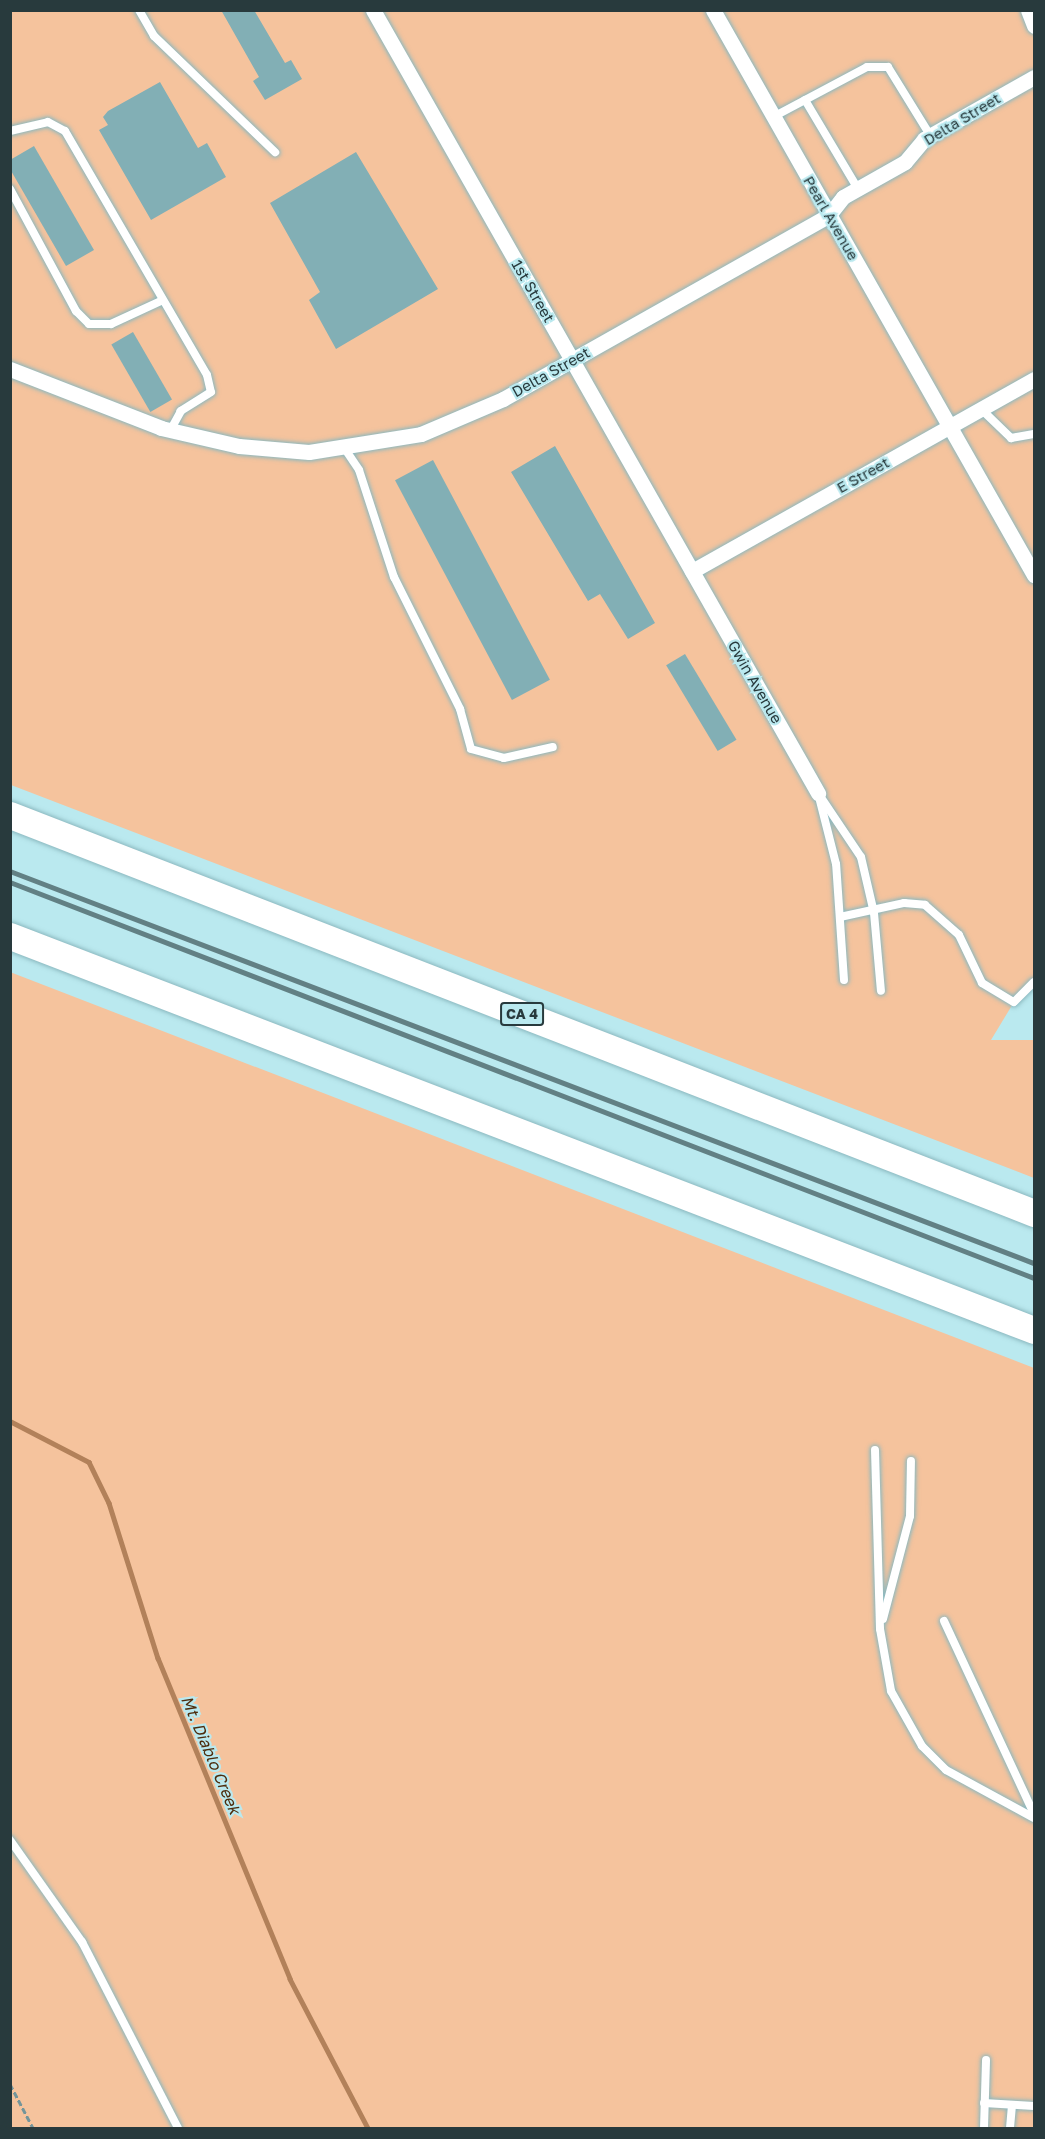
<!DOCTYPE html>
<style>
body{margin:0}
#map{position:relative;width:1045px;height:2139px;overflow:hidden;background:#bae9ef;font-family:"Golos Text",sans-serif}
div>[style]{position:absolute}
.green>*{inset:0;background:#f5c39d}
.stream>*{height:4.5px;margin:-2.25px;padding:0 2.25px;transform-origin:2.25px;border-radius:2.25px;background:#b2815a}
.building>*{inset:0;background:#82afb5;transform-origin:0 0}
.path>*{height:3px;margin-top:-1.5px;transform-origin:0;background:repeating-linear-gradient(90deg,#74959a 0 6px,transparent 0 9px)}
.roads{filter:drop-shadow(0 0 2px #8bb8bf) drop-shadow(0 0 2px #8bb8bf)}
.service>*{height:8px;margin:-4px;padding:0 4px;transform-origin:4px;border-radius:4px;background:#fff}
.minor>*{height:15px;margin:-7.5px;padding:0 7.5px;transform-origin:7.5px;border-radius:7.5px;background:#fff}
.motorway>*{height:27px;margin:-13.5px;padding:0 13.5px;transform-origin:13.5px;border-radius:13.5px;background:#fff}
.rail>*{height:4.5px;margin:-2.25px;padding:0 2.25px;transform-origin:2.25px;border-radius:2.25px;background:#628084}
span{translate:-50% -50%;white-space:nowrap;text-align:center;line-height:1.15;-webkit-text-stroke:4.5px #bae9ef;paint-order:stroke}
.shield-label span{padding:2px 4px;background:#bae9ef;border:2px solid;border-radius:4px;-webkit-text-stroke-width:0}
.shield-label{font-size:14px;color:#283a3d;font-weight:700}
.street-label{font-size:15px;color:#283a3d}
.water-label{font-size:16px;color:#4e2c0c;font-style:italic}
.frame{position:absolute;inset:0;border:12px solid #283a3d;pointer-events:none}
</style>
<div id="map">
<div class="green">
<div style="clip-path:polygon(10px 11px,1034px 11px,1034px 982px,1014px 1002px,991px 1040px,1034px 1040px,1034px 1178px,11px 785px)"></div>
<div style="clip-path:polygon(10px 972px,1034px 1368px,1034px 2128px,11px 2128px)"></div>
</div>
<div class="stream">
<div style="left:10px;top:1421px;width:89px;rotate:27.4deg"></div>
<div style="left:89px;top:1462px;width:46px;rotate:64deg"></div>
<div style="left:109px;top:1503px;width:163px;rotate:72.5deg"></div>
<div style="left:158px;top:1658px;width:347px;rotate:67.6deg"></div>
<div style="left:290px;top:1979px;width:168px;rotate:62.4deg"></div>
</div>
<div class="building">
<div style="clip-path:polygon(221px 10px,254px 10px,285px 63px,291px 60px,302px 79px,265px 100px,253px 81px,259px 77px)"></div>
<div style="clip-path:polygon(160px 82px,198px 148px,207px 143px,226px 177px,151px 220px,99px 130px,108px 125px,103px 117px,108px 111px)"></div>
<div style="clip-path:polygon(34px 146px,94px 250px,66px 266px,10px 169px,10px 160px)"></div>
<div style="clip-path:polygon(356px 152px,438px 289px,336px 349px,309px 300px,320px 292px,270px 203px)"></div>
<div style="left:133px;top:332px;width:78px;height:25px;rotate:60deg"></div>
<div style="clip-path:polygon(555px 446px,655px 623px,628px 639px,600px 594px,588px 601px,511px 472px)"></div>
<div style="left:433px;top:460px;width:249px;height:43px;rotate:62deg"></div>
<div style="left:685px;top:654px;width:100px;height:22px;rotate:59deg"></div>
</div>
<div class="path">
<div style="left:10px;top:2084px;width:50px;rotate:62.4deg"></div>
</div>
<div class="roads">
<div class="service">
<div style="left:139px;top:10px;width:30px;rotate:60deg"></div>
<div style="left:154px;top:36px;width:168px;rotate:43.8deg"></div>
<div style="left:805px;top:100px;width:104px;rotate:59.2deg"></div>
<div style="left:773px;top:117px;width:106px;rotate:-28deg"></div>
<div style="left:867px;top:67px;width:21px"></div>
<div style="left:888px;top:67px;width:80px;rotate:58.3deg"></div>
<div style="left:10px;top:131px;width:39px;rotate:-13deg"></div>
<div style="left:48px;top:122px;width:19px;rotate:28deg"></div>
<div style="left:65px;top:131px;width:282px;rotate:59.8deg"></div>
<div style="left:207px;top:375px;width:17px;rotate:77deg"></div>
<div style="left:211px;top:392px;width:36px;rotate:148deg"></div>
<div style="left:181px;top:411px;width:23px;rotate:119deg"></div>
<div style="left:10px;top:189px;width:139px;rotate:61.6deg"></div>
<div style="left:76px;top:311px;width:18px;rotate:45deg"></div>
<div style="left:89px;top:324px;width:22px"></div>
<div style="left:111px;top:324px;width:57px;rotate:-24.8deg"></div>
<div style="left:981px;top:409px;width:42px;rotate:44deg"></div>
<div style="left:1011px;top:438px;width:23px;rotate:-10deg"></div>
<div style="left:345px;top:449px;width:25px;rotate:56deg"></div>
<div style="left:359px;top:470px;width:113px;rotate:71.9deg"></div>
<div style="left:394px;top:577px;width:148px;rotate:63.4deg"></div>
<div style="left:460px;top:709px;width:41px;rotate:74.6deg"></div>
<div style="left:471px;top:749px;width:34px;rotate:15deg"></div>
<div style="left:504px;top:758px;width:50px;rotate:-12.7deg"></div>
<div style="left:840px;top:917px;width:66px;rotate:-12.3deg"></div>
<div style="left:904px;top:903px;width:21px;rotate:5deg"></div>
<div style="left:925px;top:905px;width:45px;rotate:41.4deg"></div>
<div style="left:959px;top:935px;width:53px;rotate:64.4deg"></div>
<div style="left:982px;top:983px;width:37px;rotate:31deg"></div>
<div style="left:1014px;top:1002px;width:28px;rotate:-45deg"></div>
<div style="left:844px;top:980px;width:116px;rotate:-93.9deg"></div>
<div style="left:836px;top:864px;width:73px;rotate:-104.2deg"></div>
<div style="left:818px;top:793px;width:77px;rotate:56.1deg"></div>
<div style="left:861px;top:857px;width:57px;rotate:76.9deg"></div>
<div style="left:874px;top:913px;width:78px;rotate:84.9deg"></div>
<div style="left:875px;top:1450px;width:179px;rotate:88.4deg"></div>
<div style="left:880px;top:1629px;width:63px;rotate:79.9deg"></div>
<div style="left:891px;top:1691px;width:63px;rotate:60.6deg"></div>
<div style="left:922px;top:1746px;width:34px;rotate:45deg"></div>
<div style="left:946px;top:1770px;width:100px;rotate:28.6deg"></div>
<div style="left:883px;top:1619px;width:106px;rotate:-75.3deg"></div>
<div style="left:910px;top:1516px;width:55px;rotate:-89deg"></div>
<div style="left:944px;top:1621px;width:213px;rotate:65deg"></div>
<div style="left:10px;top:1840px;width:125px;rotate:54.8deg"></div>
<div style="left:82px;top:1942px;width:209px;rotate:62.7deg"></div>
<div style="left:984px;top:2103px;width:50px;rotate:3.4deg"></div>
<div style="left:984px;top:2128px;width:68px;rotate:-88.3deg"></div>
<div style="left:1010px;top:2128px;width:23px;rotate:-85deg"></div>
</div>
<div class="minor">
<div style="left:373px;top:10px;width:901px;rotate:60.39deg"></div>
<div style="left:713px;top:10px;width:650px;rotate:60.4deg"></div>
<div style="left:1028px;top:10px;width:17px;rotate:69deg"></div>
<div style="left:10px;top:369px;width:162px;rotate:21.3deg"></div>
<div style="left:161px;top:428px;width:80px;rotate:13deg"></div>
<div style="left:239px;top:446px;width:70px;rotate:4.9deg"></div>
<div style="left:309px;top:452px;width:113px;rotate:-9.1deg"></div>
<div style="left:421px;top:434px;width:89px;rotate:-23.1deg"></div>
<div style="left:503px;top:399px;width:374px;rotate:-29.4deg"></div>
<div style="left:829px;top:215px;width:23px;rotate:-52deg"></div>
<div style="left:843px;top:197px;width:71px;rotate:-29.4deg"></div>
<div style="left:905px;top:162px;width:30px;rotate:-50deg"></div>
<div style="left:924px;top:139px;width:126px;rotate:-29.4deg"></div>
<div style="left:692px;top:571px;width:392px;rotate:-29.3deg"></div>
</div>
<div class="motorway">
<div style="left:10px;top:815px;width:1099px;rotate:21.24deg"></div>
<div style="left:10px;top:936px;width:1097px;rotate:21.05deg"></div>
</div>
</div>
<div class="rail">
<div style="left:10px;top:871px;width:1096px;rotate:20.95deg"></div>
<div style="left:10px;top:882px;width:1098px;rotate:21.14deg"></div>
</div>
<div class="shield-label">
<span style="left:522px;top:1014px">CA 4</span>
</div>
<div class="street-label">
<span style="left:962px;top:119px;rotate:-31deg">Delta Street</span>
<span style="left:831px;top:218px;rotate:60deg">Pearl Avenue</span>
<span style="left:533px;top:291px;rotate:60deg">1st Street</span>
<span style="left:551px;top:372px;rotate:-29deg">Delta Street</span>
<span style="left:863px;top:475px;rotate:-29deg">E Street</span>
<span style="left:755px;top:682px;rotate:60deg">Gwin Avenue</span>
</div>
<div class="water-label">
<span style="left:211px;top:1755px;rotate:67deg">Mt. Diablo Creek</span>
</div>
<div class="frame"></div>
</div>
